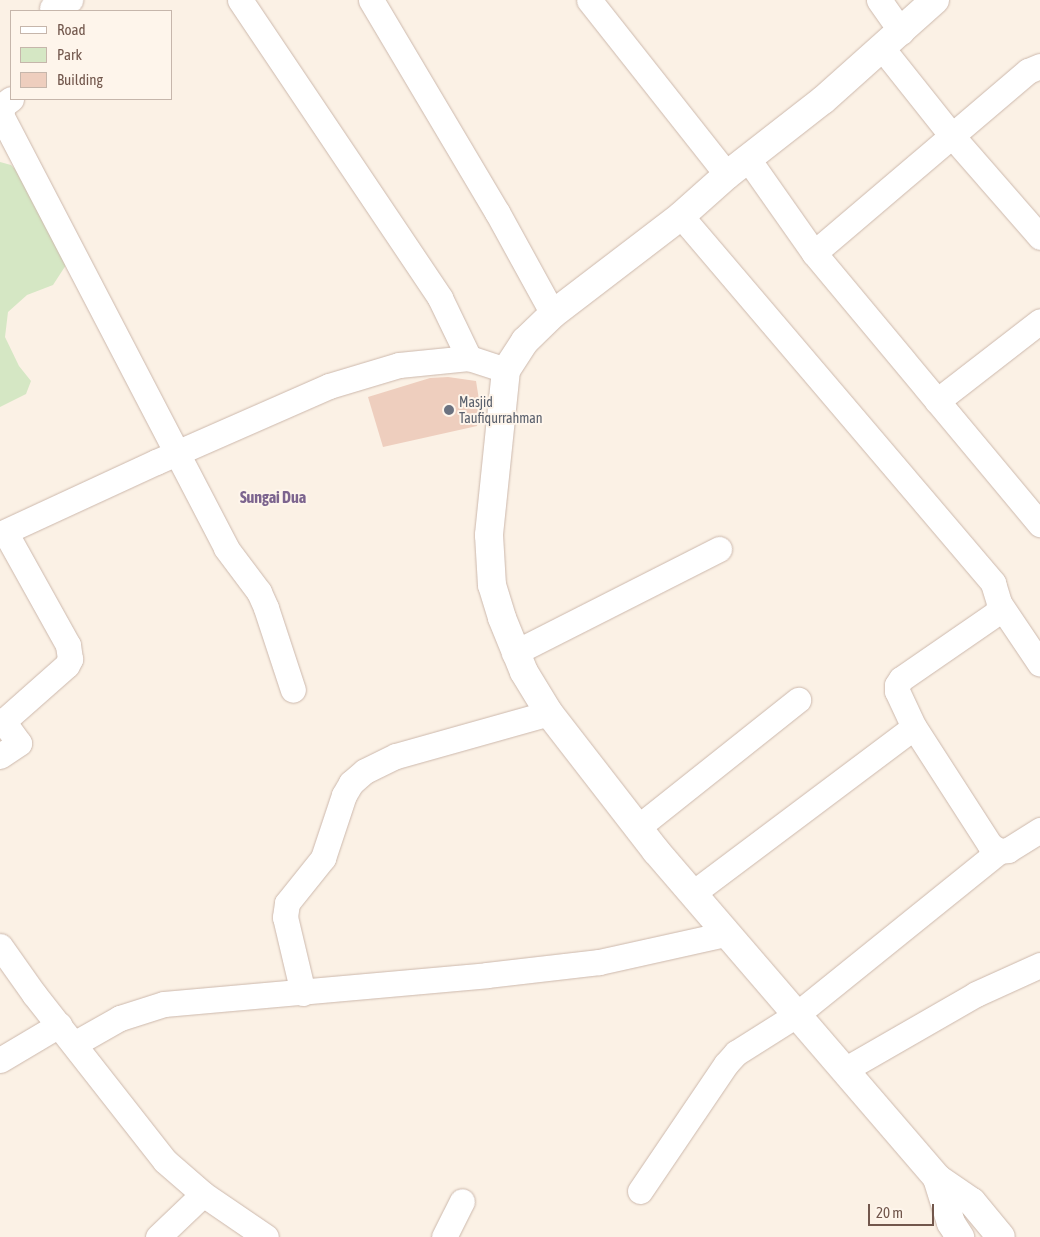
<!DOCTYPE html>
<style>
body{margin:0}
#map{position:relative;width:1040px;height:1237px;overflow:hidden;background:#fbf1e5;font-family:"Asap Condensed",sans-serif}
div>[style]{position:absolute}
.green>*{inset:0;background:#d5e7c4}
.building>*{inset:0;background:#eecebe}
.roads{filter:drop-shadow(0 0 1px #ccb8ac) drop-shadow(0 0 1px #ccb8ac)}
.street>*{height:25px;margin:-12.5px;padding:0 12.5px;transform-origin:12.5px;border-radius:12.5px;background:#fff}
.secondary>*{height:28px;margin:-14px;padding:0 14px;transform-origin:14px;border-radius:14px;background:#fff}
.dots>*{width:14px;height:14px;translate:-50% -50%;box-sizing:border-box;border:2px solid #fef5eb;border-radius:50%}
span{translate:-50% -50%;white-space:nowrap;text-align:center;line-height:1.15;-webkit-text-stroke:4px #fef5eb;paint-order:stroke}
.worship-label{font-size:14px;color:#5b616d}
.left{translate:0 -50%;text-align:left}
.quarter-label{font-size:16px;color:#7c648e;font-weight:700}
.legend{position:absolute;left:10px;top:10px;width:162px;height:90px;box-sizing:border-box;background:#fef5eb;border:1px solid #c6b6ab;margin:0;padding:6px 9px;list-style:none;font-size:15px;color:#72574c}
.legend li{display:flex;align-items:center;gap:10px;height:25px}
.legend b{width:25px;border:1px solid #c6b6ab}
.scale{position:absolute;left:868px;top:1204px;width:66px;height:22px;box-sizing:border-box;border:2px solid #72574c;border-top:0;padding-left:6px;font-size:15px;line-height:18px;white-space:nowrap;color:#72574c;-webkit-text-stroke:4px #fef5eb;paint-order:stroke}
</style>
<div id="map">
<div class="green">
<div style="clip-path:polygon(0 162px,11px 165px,23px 177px,66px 265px,53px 285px,27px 295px,8px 312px,5px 337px,19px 366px,31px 381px,26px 394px,0 407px)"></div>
</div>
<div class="building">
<div style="clip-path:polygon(448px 377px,476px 381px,480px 406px,477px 426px,383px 447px,368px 397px,430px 378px)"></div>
</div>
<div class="roads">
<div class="street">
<div style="left:240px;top:0;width:359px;rotate:56.1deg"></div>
<div style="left:440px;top:298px;width:67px;rotate:64.2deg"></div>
<div style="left:371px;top:0;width:247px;rotate:59.3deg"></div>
<div style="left:497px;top:212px;width:116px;rotate:61.2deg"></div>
<div style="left:589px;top:0;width:223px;rotate:51.7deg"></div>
<div style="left:879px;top:0;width:39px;rotate:55deg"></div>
<div style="left:52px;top:8px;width:20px;rotate:-24deg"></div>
<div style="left:882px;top:48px;width:112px;rotate:51.5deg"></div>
<div style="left:952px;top:136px;width:134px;rotate:48.9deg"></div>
<div style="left:11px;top:99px;width:10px;rotate:143deg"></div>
<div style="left:3px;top:105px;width:10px;rotate:101deg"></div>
<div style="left:1px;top:115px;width:488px;rotate:62.5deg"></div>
<div style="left:226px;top:548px;width:55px;rotate:53.1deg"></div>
<div style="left:259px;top:592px;width:17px;rotate:66deg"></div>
<div style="left:266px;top:608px;width:86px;rotate:71.8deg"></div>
<div style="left:748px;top:159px;width:115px;rotate:54.9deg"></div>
<div style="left:814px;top:253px;width:353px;rotate:50.2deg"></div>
<div style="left:681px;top:216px;width:482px;rotate:49.6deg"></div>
<div style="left:993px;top:583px;width:21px;rotate:73deg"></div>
<div style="left:999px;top:603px;width:9px;rotate:96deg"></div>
<div style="left:998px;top:612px;width:118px;rotate:145.4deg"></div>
<div style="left:901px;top:679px;width:7px;rotate:124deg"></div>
<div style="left:897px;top:685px;width:6px;rotate:90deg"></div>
<div style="left:897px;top:691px;width:40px;rotate:65deg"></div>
<div style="left:914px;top:727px;width:140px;rotate:57.2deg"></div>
<div style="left:990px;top:845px;width:11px;rotate:34deg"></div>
<div style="left:999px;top:851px;width:9px;rotate:-6deg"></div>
<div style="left:1008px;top:850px;width:38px;rotate:-32deg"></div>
<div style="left:814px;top:253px;width:281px;rotate:-40.4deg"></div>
<div style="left:1028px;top:71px;width:13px;rotate:-23deg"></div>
<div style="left:937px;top:401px;width:130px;rotate:-37.8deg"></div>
<div style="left:0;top:534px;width:172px;rotate:-24.8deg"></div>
<div style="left:156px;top:462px;width:189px;rotate:-23.7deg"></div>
<div style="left:329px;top:386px;width:73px;rotate:-16.7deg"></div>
<div style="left:399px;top:365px;width:70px;rotate:-5.7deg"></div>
<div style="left:469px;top:358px;width:39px;rotate:18deg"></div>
<div style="left:999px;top:603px;width:73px;rotate:56.1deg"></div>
<div style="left:514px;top:653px;width:230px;rotate:-26.9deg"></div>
<div style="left:0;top:756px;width:23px;rotate:-34deg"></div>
<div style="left:19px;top:743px;width:24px;rotate:-126deg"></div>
<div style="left:5px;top:724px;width:5px;rotate:-79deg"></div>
<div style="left:6px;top:719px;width:81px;rotate:-41.5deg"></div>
<div style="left:67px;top:665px;width:7px;rotate:-63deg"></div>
<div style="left:70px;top:659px;width:14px;rotate:-98deg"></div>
<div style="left:68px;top:645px;width:129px;rotate:-119.1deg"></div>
<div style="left:637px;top:828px;width:206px;rotate:-38.5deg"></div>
<div style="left:693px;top:893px;width:276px;rotate:-36.9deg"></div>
<div style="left:0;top:946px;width:59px;rotate:54.7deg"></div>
<div style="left:34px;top:994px;width:212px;rotate:51.9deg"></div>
<div style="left:165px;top:1161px;width:50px;rotate:41deg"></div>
<div style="left:203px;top:1194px;width:76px;rotate:34.3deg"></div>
<div style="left:303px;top:993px;width:78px;rotate:-103.3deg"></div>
<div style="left:285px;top:917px;width:14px;rotate:-82deg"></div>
<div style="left:287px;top:903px;width:58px;rotate:-51.3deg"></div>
<div style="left:323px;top:858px;width:66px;rotate:-71.6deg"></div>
<div style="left:344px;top:795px;width:14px;rotate:-60deg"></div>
<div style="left:351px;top:783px;width:18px;rotate:-41deg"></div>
<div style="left:365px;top:771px;width:34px;rotate:-26deg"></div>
<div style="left:396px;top:756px;width:159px;rotate:-15.7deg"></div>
<div style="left:74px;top:1044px;width:53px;rotate:-29.5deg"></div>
<div style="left:120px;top:1018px;width:46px;rotate:-17.7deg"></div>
<div style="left:164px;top:1004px;width:324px;rotate:-5.1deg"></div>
<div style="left:487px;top:975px;width:113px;rotate:-6.6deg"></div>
<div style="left:599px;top:962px;width:129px;rotate:-12.5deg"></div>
<div style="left:0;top:1060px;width:69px;rotate:-30.7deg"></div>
<div style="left:844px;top:1070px;width:152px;rotate:-29.9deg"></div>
<div style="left:976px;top:994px;width:70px;rotate:-24.4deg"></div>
<div style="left:640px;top:1191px;width:153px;rotate:-55.9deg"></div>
<div style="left:726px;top:1064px;width:15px;rotate:-48deg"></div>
<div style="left:736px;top:1053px;width:71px;rotate:-32.3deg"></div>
<div style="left:796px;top:1015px;width:261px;rotate:-38.9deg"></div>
<div style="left:158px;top:1237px;width:62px;rotate:-43.7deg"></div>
<div style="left:444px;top:1237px;width:40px;rotate:-63.4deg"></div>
</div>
<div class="secondary">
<div style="left:935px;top:0;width:150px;rotate:138.2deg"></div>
<div style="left:823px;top:100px;width:122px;rotate:142deg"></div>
<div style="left:727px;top:175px;width:62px;rotate:138.3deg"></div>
<div style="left:681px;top:216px;width:161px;rotate:142.6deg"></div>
<div style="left:553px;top:314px;width:39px;rotate:136deg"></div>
<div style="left:525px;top:341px;width:35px;rotate:123deg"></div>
<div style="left:506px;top:370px;width:166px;rotate:95.9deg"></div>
<div style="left:489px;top:535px;width:50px;rotate:86.6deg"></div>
<div style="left:492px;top:585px;width:34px;rotate:73deg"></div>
<div style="left:502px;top:618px;width:58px;rotate:67.8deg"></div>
<div style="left:524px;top:672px;width:48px;rotate:58.6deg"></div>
<div style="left:549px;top:713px;width:175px;rotate:52.2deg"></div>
<div style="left:656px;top:851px;width:431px;rotate:49.3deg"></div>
<div style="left:937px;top:1178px;width:47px;rotate:72.7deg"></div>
<div style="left:951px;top:1223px;width:17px;rotate:57deg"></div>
<div style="left:937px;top:1178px;width:42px;rotate:34.4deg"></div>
<div style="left:972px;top:1202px;width:45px;rotate:50.4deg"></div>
</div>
</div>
<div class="dots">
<div style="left:449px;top:410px;background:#6b7280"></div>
</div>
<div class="worship-label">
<span class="left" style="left:459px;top:410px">Masjid<br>Taufiqurrahman</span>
</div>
<div class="quarter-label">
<span style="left:273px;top:497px">Sungai Dua</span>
</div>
<ul class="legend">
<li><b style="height:6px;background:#fff"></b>Road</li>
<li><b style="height:14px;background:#d5e7c4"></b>Park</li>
<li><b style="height:14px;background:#eecebe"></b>Building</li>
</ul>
<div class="scale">20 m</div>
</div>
